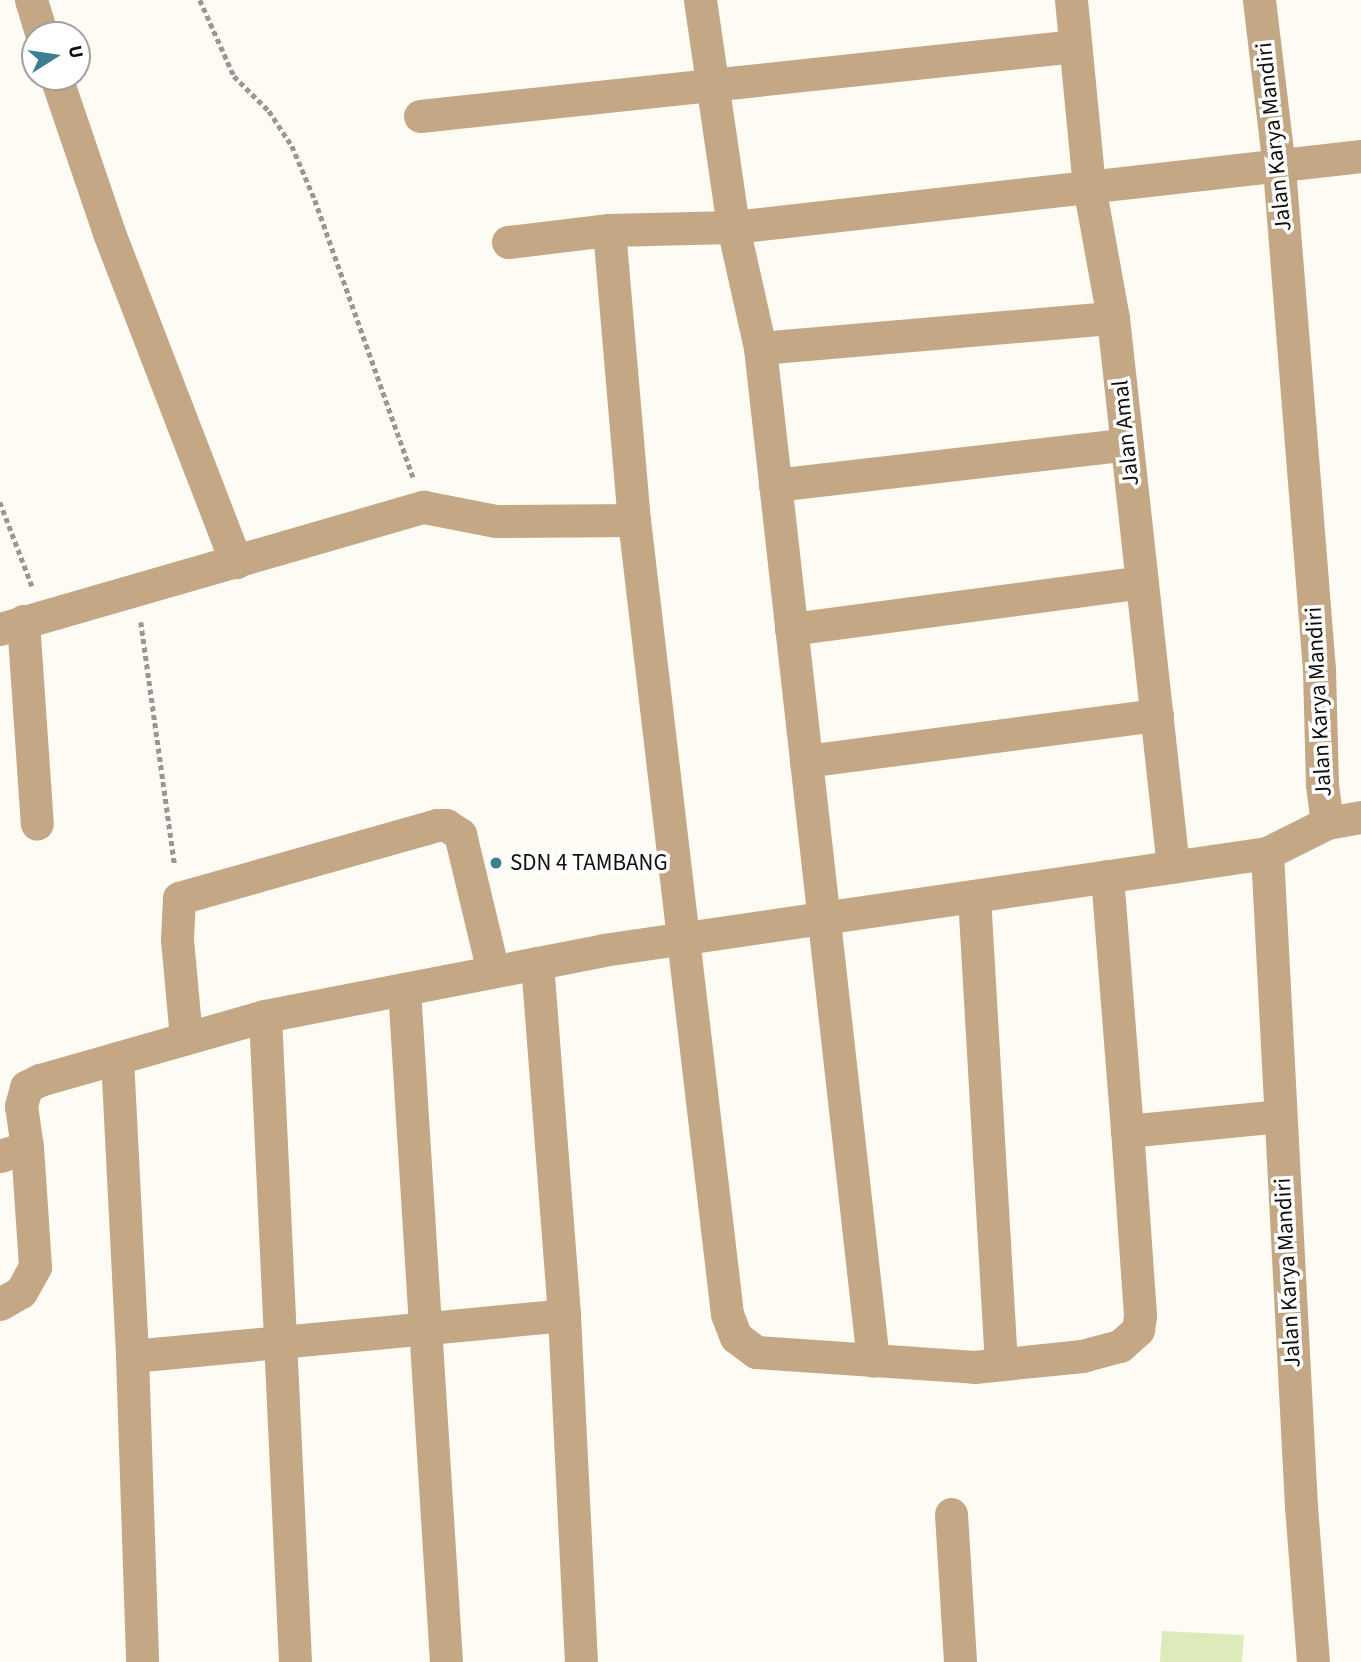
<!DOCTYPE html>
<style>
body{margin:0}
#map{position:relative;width:1361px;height:1662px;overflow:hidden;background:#fdfbf3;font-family:"Source Sans 3",sans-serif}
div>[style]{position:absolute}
.building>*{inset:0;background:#dcebb9}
.path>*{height:4.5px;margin-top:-2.25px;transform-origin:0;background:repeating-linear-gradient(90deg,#999792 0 5px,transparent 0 8.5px)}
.minor>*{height:33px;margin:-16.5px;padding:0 16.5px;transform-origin:16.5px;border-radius:16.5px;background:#c4a885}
.dots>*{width:19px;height:19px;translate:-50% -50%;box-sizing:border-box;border:4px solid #fff;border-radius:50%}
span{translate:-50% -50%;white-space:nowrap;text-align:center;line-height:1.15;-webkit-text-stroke:7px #fff;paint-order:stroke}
.street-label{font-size:23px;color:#11100e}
.poi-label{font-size:23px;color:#11100e}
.left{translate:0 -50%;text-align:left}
.north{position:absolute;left:21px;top:21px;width:70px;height:70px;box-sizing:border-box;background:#fff;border:2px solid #a09f9f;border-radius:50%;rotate:78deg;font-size:19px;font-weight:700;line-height:28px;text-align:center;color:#11100e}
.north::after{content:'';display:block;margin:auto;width:24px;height:32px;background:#3d7e91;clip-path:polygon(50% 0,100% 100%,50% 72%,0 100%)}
</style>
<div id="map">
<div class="building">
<div style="clip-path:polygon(1162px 1631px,1244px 1635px,1242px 1662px,1160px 1662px)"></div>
</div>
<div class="path">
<div style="left:200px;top:0;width:83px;rotate:65.9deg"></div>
<div style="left:234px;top:76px;width:49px;rotate:45deg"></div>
<div style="left:269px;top:111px;width:42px;rotate:56.7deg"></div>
<div style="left:292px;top:146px;width:59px;rotate:66.9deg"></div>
<div style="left:315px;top:200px;width:294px;rotate:70.5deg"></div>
<div style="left:0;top:502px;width:90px;rotate:69.1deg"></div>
<div style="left:141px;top:622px;width:246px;rotate:82.1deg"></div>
</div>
<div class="minor">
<div style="left:31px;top:0;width:37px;rotate:73deg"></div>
<div style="left:700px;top:0;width:229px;rotate:81.7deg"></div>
<div style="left:733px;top:227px;width:124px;rotate:77.4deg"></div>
<div style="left:760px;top:348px;width:1019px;rotate:83.63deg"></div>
<div style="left:1071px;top:0;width:187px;rotate:84.5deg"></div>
<div style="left:1089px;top:186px;width:134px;rotate:79.7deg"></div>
<div style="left:1113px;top:318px;width:552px;rotate:83.76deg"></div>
<div style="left:1259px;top:0;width:169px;rotate:83.2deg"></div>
<div style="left:1279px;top:168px;width:504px;rotate:85.44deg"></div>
<div style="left:1319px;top:670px;width:114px;rotate:88.5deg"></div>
<div style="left:1322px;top:784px;width:39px;rotate:83deg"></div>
<div style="left:1327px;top:823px;width:67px;rotate:153.4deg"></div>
<div style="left:1267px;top:853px;width:654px;rotate:87.02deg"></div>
<div style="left:1301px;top:1506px;width:156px;rotate:85.6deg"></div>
<div style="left:56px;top:77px;width:165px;rotate:71.2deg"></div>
<div style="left:109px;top:233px;width:353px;rotate:68.9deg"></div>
<div style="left:420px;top:116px;width:659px;rotate:-6.1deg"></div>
<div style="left:609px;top:230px;width:291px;rotate:85.1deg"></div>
<div style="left:634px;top:520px;width:799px;rotate:83.32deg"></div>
<div style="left:727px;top:1314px;width:25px;rotate:69deg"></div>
<div style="left:736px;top:1337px;width:25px;rotate:37deg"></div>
<div style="left:756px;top:1352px;width:219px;rotate:3.9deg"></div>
<div style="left:974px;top:1367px;width:109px;rotate:-5.8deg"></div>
<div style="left:1082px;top:1356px;width:39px;rotate:-15deg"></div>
<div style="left:1120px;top:1346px;width:24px;rotate:-42deg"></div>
<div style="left:1138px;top:1330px;width:15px;rotate:-82deg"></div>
<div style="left:1140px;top:1315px;width:184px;rotate:-94deg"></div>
<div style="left:508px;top:242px;width:102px;rotate:-6.8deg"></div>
<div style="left:609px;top:230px;width:124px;rotate:-1.4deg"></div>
<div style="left:733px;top:227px;width:632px;rotate:-6.45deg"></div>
<div style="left:760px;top:348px;width:354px;rotate:-4.9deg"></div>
<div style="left:775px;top:485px;width:354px;rotate:-6.6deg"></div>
<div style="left:23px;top:621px;width:203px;rotate:86.1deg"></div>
<div style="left:0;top:629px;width:441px;rotate:-16.1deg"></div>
<div style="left:424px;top:507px;width:73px;rotate:11deg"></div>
<div style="left:496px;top:521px;width:138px;rotate:-0.4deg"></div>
<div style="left:791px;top:629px;width:354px;rotate:-7.6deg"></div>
<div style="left:806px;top:761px;width:354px;rotate:-7.5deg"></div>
<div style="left:1327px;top:823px;width:35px;rotate:-10deg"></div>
<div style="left:1107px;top:876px;width:256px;rotate:85.5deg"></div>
<div style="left:1127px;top:1131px;width:154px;rotate:-5.6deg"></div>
<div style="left:974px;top:896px;width:467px;rotate:86.7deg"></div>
<div style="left:537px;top:963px;width:353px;rotate:85.6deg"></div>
<div style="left:564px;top:1315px;width:347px;rotate:87.2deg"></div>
<div style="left:404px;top:989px;width:674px;rotate:86.43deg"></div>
<div style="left:265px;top:1016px;width:647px;rotate:87.34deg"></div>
<div style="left:186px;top:1038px;width:99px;rotate:-95.2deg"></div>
<div style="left:177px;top:939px;width:41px;rotate:-87.2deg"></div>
<div style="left:179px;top:898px;width:268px;rotate:-15.8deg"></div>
<div style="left:437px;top:825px;width:9px"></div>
<div style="left:446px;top:825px;width:17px;rotate:33deg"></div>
<div style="left:460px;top:834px;width:141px;rotate:76.5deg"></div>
<div style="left:117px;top:1058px;width:298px;rotate:87.1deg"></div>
<div style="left:132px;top:1356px;width:306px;rotate:88.1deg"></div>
<div style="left:0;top:1156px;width:28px;rotate:-18deg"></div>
<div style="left:0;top:1304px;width:24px;rotate:-30deg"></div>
<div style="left:21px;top:1292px;width:29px;rotate:-61deg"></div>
<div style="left:35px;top:1267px;width:120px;rotate:-93.8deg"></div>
<div style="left:27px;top:1147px;width:41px;rotate:-98.3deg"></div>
<div style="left:21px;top:1106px;width:20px;rotate:-75deg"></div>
<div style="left:26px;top:1087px;width:16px;rotate:-27deg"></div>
<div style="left:40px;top:1080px;width:234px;rotate:-15.9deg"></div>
<div style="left:265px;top:1016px;width:344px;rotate:-11deg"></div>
<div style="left:603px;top:950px;width:671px;rotate:-8.31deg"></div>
<div style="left:132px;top:1356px;width:434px;rotate:-5.4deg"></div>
<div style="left:951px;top:1514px;width:148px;rotate:86.5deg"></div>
</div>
<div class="dots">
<div style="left:496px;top:863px;background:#3d7e91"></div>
</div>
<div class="street-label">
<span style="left:1274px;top:137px;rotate:-96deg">Jalan Karya Mandiri</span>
<span style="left:1126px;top:433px;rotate:-96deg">Jalan Amal</span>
<span style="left:1319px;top:702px;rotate:-93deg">Jalan Karya Mandiri</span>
<span style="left:1288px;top:1273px;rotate:-93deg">Jalan Karya Mandiri</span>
</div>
<div class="poi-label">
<span class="left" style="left:510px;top:863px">SDN 4 TAMBANG</span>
</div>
<div class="north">U</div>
</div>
